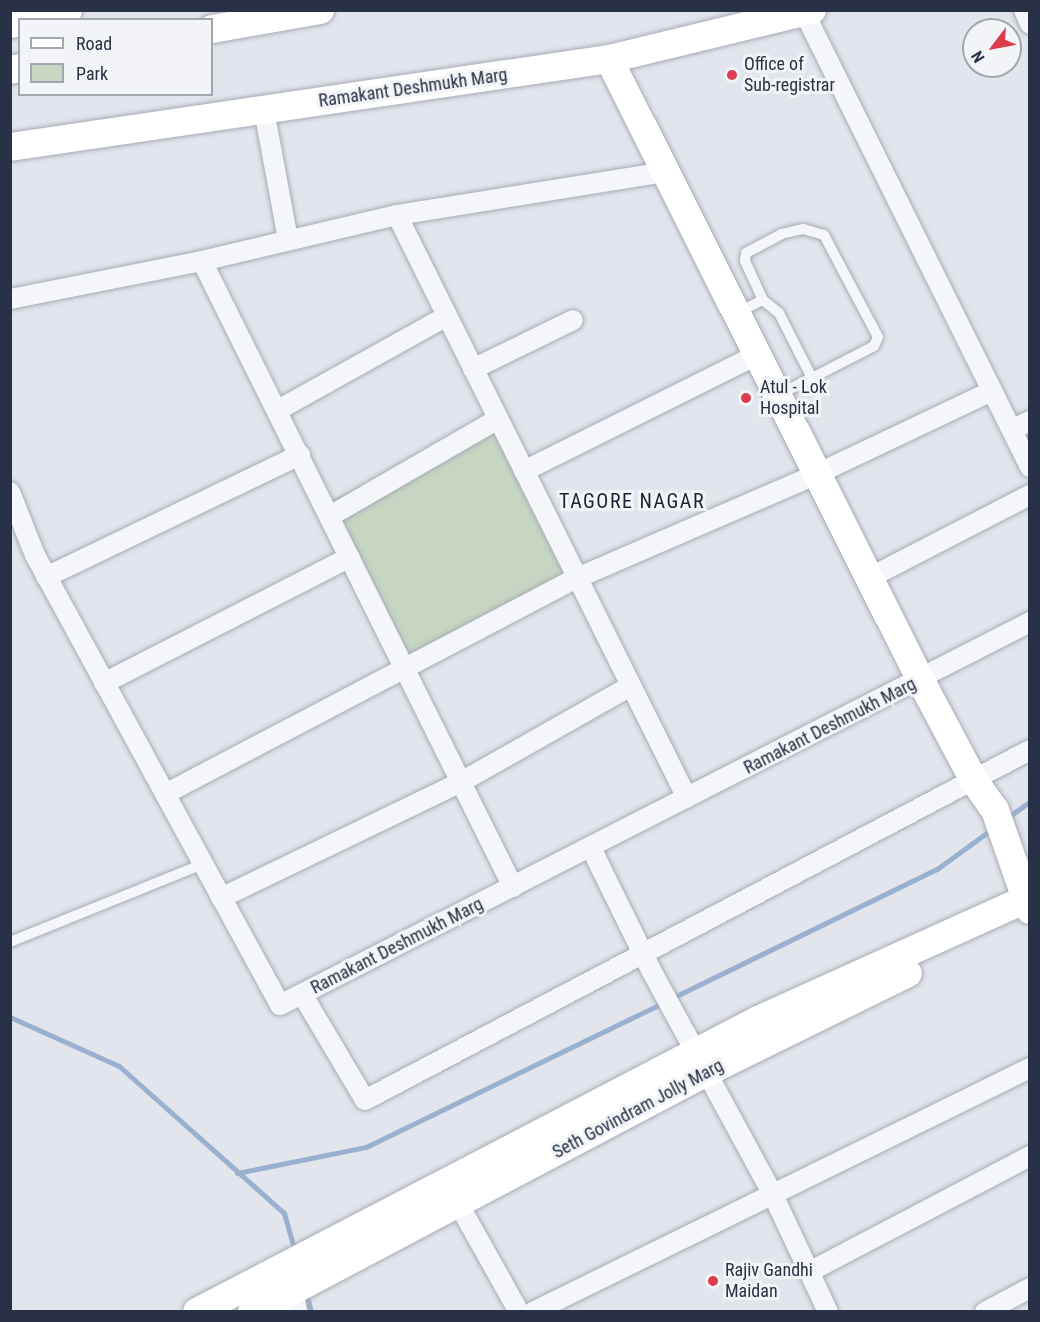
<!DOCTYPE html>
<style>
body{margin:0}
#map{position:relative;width:1040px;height:1322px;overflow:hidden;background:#e2e5eb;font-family:"Roboto Condensed",sans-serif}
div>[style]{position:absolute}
.green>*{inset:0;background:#c6d6c2;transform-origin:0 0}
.stream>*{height:5px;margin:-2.5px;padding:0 2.5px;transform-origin:2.5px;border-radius:2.5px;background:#99b1cf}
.roads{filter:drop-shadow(0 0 2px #a6abb6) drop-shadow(0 0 2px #a6abb6)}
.lane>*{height:10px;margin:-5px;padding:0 5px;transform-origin:5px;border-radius:5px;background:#f5f6f9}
.street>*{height:20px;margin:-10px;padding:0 10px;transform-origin:10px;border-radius:10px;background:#f5f6f9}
.secondary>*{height:28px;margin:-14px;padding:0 14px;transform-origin:14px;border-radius:14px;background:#fff}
.highway>*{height:33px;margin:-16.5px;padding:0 16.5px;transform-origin:16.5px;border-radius:16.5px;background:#fff}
.dots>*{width:16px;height:16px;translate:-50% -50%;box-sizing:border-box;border:3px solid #f2f4f8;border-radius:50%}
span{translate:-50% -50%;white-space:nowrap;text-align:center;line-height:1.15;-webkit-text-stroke:6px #f2f4f8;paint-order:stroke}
.poi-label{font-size:18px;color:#283145}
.left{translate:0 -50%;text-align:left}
.street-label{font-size:18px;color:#283145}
.neighbourhood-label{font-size:20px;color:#1a2236;letter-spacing:1.5px}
.frame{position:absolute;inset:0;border:12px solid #283145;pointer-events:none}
.legend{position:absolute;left:18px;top:18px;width:195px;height:78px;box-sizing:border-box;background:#f2f4f8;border:2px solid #a1a6b0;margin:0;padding:8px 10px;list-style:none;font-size:18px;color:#283145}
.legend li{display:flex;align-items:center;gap:12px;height:30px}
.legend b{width:30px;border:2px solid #a1a6b0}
.north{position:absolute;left:962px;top:18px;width:60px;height:60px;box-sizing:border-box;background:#f2f4f8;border:2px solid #a1a6b0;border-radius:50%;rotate:238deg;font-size:16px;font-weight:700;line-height:24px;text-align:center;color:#283145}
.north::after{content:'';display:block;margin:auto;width:21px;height:27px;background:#db3c4e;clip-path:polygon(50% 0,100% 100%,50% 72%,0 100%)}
</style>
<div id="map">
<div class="green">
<div style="left:498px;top:419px;width:178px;height:194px;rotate:64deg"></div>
</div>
<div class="stream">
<div style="left:1007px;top:818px;width:29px;rotate:-36deg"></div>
<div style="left:672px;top:998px;width:295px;rotate:-26deg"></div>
<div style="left:937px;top:869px;width:68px;rotate:-36deg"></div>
<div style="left:10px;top:1017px;width:120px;rotate:24.2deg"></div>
<div style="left:119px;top:1066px;width:221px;rotate:41.7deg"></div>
<div style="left:284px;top:1213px;width:41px;rotate:74.2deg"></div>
<div style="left:237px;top:1173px;width:132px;rotate:-11.4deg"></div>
<div style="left:366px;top:1147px;width:331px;rotate:-25.9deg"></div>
<div style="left:306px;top:1293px;width:20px;rotate:75deg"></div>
</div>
<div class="roads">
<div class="lane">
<div style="left:803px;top:229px;width:22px;rotate:16deg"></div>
<div style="left:824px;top:235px;width:115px;rotate:62.1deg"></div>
<div style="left:878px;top:337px;width:10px;rotate:114deg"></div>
<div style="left:874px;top:346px;width:70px;rotate:152.7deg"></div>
<div style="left:812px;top:378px;width:73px;rotate:-116.9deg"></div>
<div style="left:779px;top:313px;width:21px;rotate:-141deg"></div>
<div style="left:763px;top:300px;width:43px;rotate:-114.8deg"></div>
<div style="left:745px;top:261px;width:8px;rotate:-83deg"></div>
<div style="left:746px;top:253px;width:40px;rotate:-28deg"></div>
<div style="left:781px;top:234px;width:23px;rotate:-13deg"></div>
<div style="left:737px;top:313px;width:29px;rotate:-27deg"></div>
<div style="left:778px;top:395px;width:38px;rotate:-27deg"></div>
<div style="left:10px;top:942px;width:208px;rotate:-22deg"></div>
</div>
<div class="street">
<div style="left:1024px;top:10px;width:15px;rotate:67deg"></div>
<div style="left:804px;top:12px;width:508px;rotate:63.59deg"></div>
<div style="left:264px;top:110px;width:131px;rotate:79.5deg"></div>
<div style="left:397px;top:215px;width:651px;rotate:63.55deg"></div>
<div style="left:202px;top:261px;width:699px;rotate:63.58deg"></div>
<div style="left:10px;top:299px;width:196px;rotate:-11.2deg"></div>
<div style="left:202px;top:261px;width:200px;rotate:-13.3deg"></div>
<div style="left:397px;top:215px;width:272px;rotate:-9.1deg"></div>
<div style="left:473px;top:369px;width:111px;rotate:-26.1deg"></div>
<div style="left:278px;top:410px;width:193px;rotate:-29.1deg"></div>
<div style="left:1012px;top:430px;width:20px;rotate:-27deg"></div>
<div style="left:524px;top:471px;width:260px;rotate:-26.5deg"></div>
<div style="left:10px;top:492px;width:68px;rotate:68.4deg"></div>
<div style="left:35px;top:555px;width:512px;rotate:61.43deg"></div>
<div style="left:280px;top:1005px;width:842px;rotate:-27.05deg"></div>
<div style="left:330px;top:516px;width:194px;rotate:-30deg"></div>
<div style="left:46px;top:577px;width:282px;rotate:-25.7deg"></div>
<div style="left:869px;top:578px;width:181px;rotate:-27.3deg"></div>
<div style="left:104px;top:683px;width:276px;rotate:-27.1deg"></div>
<div style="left:165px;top:794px;width:465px;rotate:-27.7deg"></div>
<div style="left:577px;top:578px;width:262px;rotate:-23.4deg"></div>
<div style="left:817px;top:474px;width:194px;rotate:-25.4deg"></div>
<div style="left:591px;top:848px;width:136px;rotate:63.8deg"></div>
<div style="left:651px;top:970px;width:258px;rotate:61.5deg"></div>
<div style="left:774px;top:1197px;width:127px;rotate:64.8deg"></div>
<div style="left:221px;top:898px;width:267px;rotate:-25.8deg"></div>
<div style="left:461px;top:782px;width:195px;rotate:-29.5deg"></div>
<div style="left:302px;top:994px;width:123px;rotate:59.3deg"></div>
<div style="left:365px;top:1100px;width:751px;rotate:-27.76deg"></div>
<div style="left:458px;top:1203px;width:125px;rotate:60.8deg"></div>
<div style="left:809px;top:1272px;width:250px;rotate:-27.7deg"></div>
<div style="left:292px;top:1280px;width:32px;rotate:81deg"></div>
<div style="left:533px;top:1312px;width:554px;rotate:-26.15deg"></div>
<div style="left:985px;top:1312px;width:51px;rotate:-28.1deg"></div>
</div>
<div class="secondary">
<div style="left:212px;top:29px;width:110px;rotate:-10deg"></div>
<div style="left:609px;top:59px;width:696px;rotate:63.36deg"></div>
<div style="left:921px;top:681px;width:111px;rotate:62deg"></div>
<div style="left:973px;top:779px;width:38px;rotate:55deg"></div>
<div style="left:995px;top:810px;width:106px;rotate:70.7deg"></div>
<div style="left:10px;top:70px;width:10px;rotate:-11deg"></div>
<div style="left:10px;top:147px;width:605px;rotate:-8.36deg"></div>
<div style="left:609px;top:59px;width:209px;rotate:-13.6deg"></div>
<div style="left:197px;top:1312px;width:632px;rotate:-27.5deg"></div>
<div style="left:758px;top:1020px;width:299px;rotate:-24.3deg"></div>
<div style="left:252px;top:1312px;width:512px;rotate:-27.82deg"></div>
<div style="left:705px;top:1073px;width:226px;rotate:-26.2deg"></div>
</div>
<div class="highway">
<div style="left:10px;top:21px;width:56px;rotate:-11.3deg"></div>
</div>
</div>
<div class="dots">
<div style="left:732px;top:75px;background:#db3c4e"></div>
<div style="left:746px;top:398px;background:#db3c4e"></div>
<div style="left:713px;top:1281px;background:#db3c4e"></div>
</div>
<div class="poi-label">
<span class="left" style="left:744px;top:75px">Office of<br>Sub-registrar</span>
<span class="left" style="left:760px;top:398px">Atul - Lok<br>Hospital</span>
<span class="left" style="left:725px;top:1281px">Rajiv Gandhi<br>Maidan</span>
</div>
<div class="street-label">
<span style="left:413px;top:88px;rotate:-8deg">Ramakant Deshmukh Marg</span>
<span style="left:830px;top:726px;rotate:-27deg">Ramakant Deshmukh Marg</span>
<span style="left:397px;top:946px;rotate:-27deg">Ramakant Deshmukh Marg</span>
<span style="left:638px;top:1109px;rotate:-28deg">Seth Govindram Jolly Marg</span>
</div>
<div class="neighbourhood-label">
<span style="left:632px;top:501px">TAGORE NAGAR</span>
</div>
<div class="frame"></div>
<ul class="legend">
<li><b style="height:8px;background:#fff"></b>Road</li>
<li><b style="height:16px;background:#c6d6c2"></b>Park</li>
</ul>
<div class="north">N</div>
</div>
